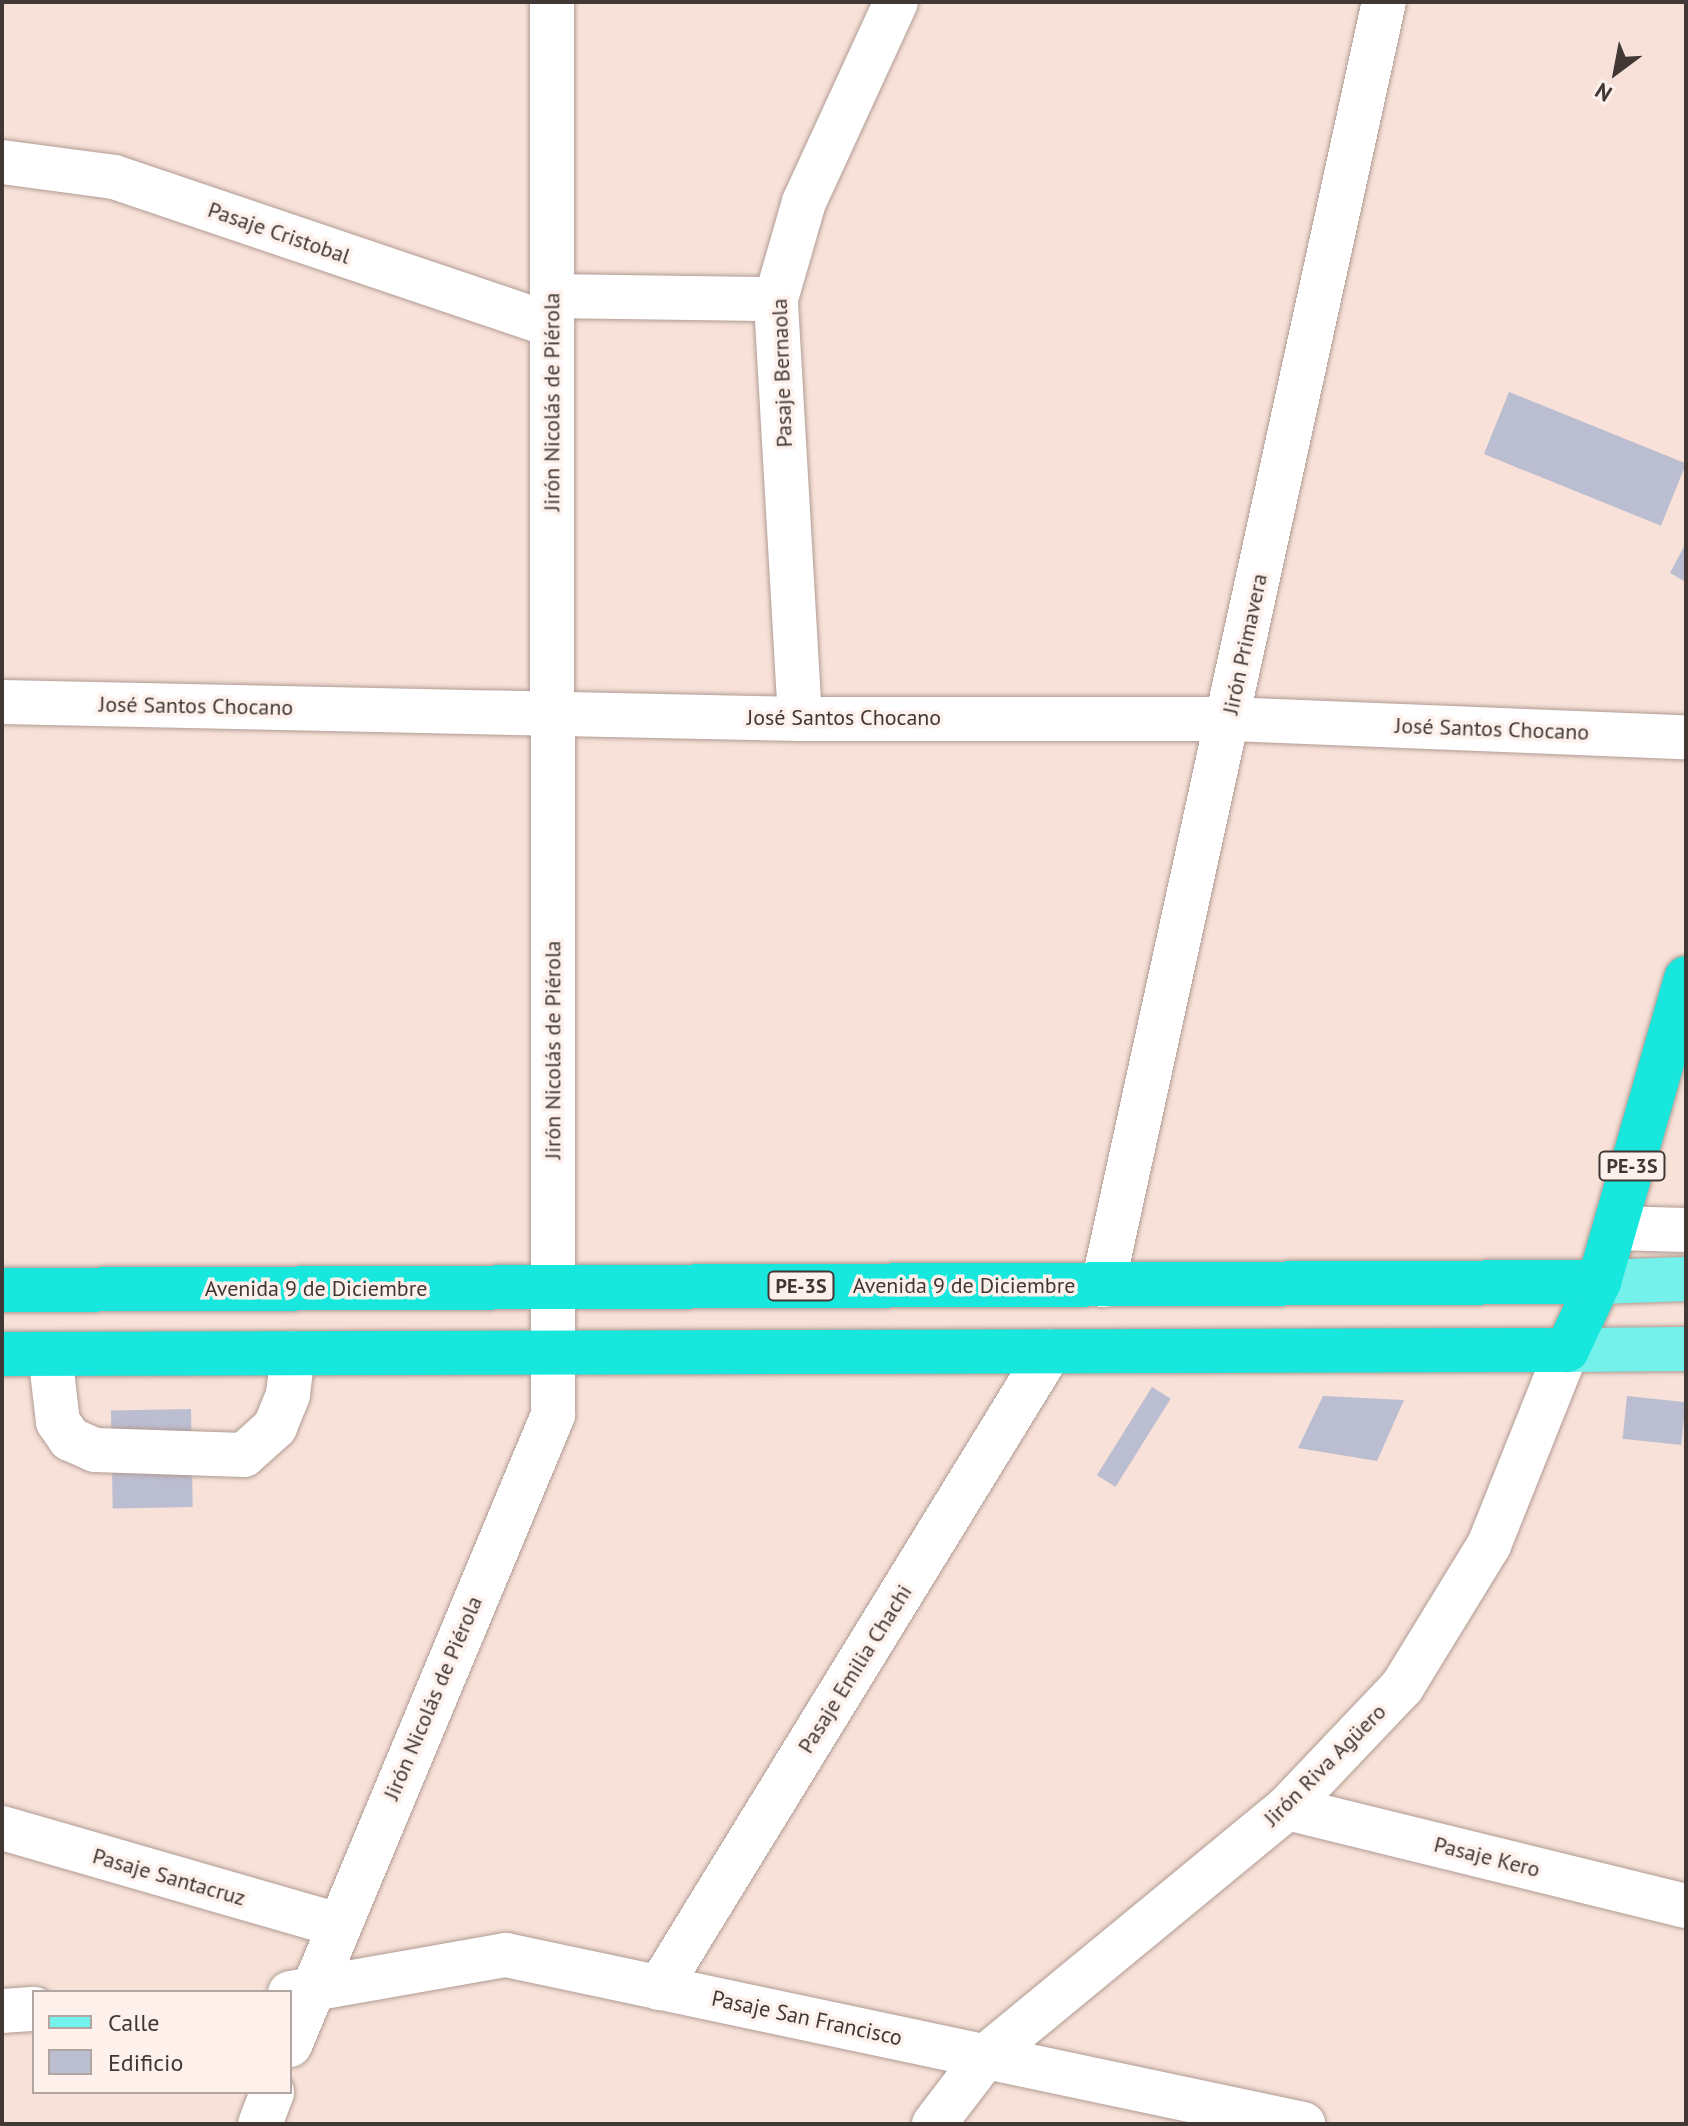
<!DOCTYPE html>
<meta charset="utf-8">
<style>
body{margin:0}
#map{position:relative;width:1688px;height:2126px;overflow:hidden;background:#f7e1d8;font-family:"PT Sans",sans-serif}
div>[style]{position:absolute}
.building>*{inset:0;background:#bbbdd0;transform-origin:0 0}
.roads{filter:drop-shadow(0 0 2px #b09b93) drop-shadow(0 0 2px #b09b93)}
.minor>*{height:44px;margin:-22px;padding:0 22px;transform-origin:22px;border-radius:22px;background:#fff}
.major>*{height:44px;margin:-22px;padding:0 22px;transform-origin:22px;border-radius:22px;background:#74f1eb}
.highway>*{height:44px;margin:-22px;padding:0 22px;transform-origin:22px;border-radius:22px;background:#17e7dd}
span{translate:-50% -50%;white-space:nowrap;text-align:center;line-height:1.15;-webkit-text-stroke:7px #fef0eb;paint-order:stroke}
.shield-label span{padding:2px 6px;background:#fef0eb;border:2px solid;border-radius:6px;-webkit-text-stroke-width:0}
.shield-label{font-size:20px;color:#413835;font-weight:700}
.street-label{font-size:22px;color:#413835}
.frame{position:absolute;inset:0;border:4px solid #413835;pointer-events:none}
.legend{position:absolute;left:32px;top:1990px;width:260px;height:104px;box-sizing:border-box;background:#fef0eb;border:2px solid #b2a6a2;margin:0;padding:10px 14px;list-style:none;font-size:24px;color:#413835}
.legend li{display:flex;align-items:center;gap:16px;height:40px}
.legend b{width:40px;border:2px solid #b2a6a2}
.north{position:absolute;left:1576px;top:32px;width:80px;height:80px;-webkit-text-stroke:6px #fef0eb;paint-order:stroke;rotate:212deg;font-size:22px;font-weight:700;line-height:32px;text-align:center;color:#413835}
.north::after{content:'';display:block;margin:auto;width:28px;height:36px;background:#413835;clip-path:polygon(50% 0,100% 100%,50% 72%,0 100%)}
</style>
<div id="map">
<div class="building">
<div style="left:1509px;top:392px;width:191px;height:67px;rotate:22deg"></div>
<div style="clip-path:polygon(1686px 543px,1686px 582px,1670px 573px)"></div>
<div style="left:1152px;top:1387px;width:22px;height:104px;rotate:32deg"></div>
<div style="clip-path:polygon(1323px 1396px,1404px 1400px,1377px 1461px,1298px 1448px)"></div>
<div style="left:1627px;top:1396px;width:59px;height:43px;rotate:6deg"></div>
<div style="left:191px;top:1409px;width:98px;height:80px;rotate:89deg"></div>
</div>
<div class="roads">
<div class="minor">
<div style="left:2px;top:162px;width:113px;rotate:7.6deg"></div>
<div style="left:114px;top:177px;width:462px;rotate:18.7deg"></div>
<div style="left:552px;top:296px;width:224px;rotate:0.8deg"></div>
<div style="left:2px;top:702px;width:798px;rotate:1.22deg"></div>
<div style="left:800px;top:719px;width:429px"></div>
<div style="left:1229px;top:719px;width:457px;rotate:2.3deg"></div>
<div style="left:800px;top:719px;width:421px;rotate:-93.3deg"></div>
<div style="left:776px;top:299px;width:101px;rotate:-73.9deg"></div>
<div style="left:804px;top:202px;width:220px;rotate:-65.3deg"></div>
<div style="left:1615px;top:1228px;width:71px;rotate:1.6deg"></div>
<div style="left:1103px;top:1285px;width:1313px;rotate:-77.65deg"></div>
<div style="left:50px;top:1354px;width:68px;rotate:83.3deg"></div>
<div style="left:58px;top:1422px;width:21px;rotate:55deg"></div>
<div style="left:70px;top:1439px;width:27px;rotate:24deg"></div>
<div style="left:95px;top:1450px;width:149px;rotate:1.9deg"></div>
<div style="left:244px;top:1455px;width:42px;rotate:-42.1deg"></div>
<div style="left:275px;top:1427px;width:35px;rotate:-68deg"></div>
<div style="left:288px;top:1394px;width:41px;rotate:-83deg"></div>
<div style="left:1287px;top:1808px;width:411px;rotate:13.8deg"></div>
<div style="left:2px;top:1828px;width:349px;rotate:16.1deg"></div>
<div style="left:659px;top:1988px;width:747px;rotate:-58.46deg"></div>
<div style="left:290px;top:1993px;width:219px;rotate:-10deg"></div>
<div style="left:506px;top:1955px;width:815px;rotate:11.97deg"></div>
<div style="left:2px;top:2011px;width:32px;rotate:-4deg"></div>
<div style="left:290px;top:2045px;width:683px;rotate:-67.34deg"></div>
<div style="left:553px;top:1415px;width:1413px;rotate:-90.04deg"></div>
<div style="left:260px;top:2124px;width:34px;rotate:-69deg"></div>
<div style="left:934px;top:2124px;width:86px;rotate:-52.6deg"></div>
<div style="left:986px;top:2056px;width:390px;rotate:-39.5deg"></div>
<div style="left:1287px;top:1808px;width:167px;rotate:-46.5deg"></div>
<div style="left:1402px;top:1687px;width:167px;rotate:-58.5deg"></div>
<div style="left:1489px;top:1545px;width:210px;rotate:-68.2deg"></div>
</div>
<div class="major">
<div style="left:1599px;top:1282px;width:87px;rotate:-2deg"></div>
<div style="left:1567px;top:1350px;width:119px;rotate:-0.5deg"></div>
</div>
<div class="highway">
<div style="left:2px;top:1290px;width:1597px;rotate:-0.29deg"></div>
<div style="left:2px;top:1354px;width:1565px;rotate:-0.15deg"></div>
<div style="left:1567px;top:1350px;width:75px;rotate:-64.8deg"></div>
<div style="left:1599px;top:1282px;width:316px;rotate:-74deg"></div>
</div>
</div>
<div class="shield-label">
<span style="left:1632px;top:1166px">PE-3S</span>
<span style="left:801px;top:1286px">PE-3S</span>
</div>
<div class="street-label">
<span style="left:279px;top:233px;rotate:19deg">Pasaje Cristobal</span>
<span style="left:782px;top:373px;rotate:-92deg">Pasaje Bernaola</span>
<span style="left:552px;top:402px;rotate:-90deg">Jirón Nicolás de Piérola</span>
<span style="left:1245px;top:644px;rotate:-78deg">Jirón Primavera</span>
<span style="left:196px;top:706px;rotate:1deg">José Santos Chocano</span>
<span style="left:844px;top:718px">José Santos Chocano</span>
<span style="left:1492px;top:729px;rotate:2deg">José Santos Chocano</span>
<span style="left:553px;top:1050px;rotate:-90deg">Jirón Nicolás de Piérola</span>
<span style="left:964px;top:1286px">Avenida 9 de Diciembre</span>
<span style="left:316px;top:1289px">Avenida 9 de Diciembre</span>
<span style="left:855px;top:1669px;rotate:-58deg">Pasaje Emilia Chachi</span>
<span style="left:433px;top:1698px;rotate:-67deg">Jirón Nicolás de Piérola</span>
<span style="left:1325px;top:1765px;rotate:-45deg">Jirón Riva Agüero</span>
<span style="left:1487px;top:1857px;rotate:14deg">Pasaje Kero</span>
<span style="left:169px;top:1877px;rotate:16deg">Pasaje Santacruz</span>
<span style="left:807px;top:2018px;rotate:12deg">Pasaje San Francisco</span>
</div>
<div class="frame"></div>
<ul class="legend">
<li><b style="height:10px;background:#74f1eb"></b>Calle</li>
<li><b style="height:22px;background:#bbbdd0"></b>Edificio</li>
</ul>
<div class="north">N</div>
</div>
